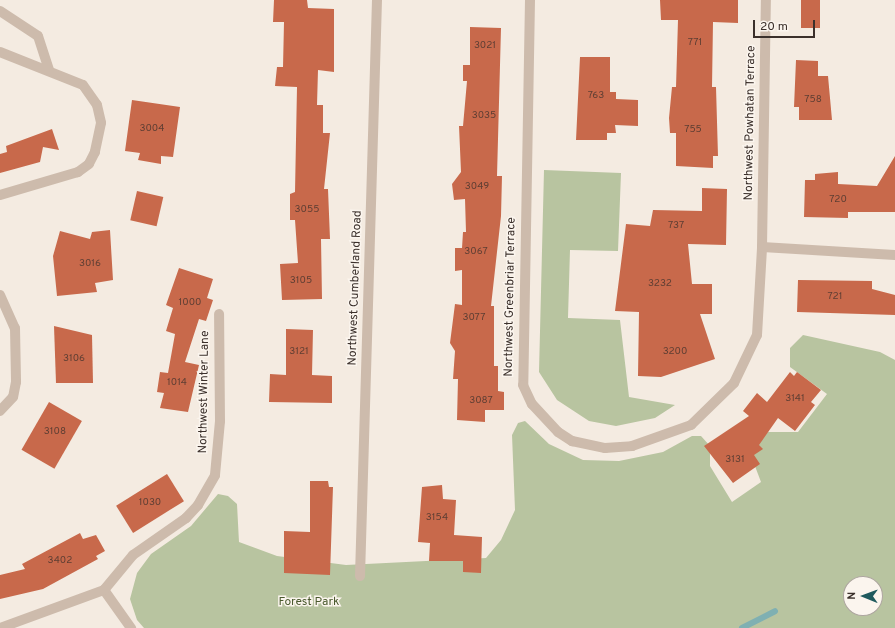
<!DOCTYPE html>
<style>
body{margin:0}
#map{position:relative;width:895px;height:628px;overflow:hidden;background:#f4ebe1;font-family:Overpass,sans-serif}
div>[style]{position:absolute}
.green>*{inset:0;background:#b8c4a0}
.stream>*{height:6px;margin:-3px;padding:0 3px;transform-origin:3px;border-radius:3px;background:#7fb0b2}
.building>*{inset:0;background:#c8694b;transform-origin:0 0}
.minor>*{height:10px;margin:-5px;padding:0 5px;transform-origin:5px;border-radius:5px;background:#cdbbac}
span{translate:-50% -50%;white-space:nowrap;text-align:center;line-height:1.15;-webkit-text-stroke:3px #fbf5ee;paint-order:stroke}
.number-label{font-size:10px;color:#5e3e33}
.number-label span{-webkit-text-stroke-width:0}
.street-label{font-size:12px;color:#3b302b}
.park-label{font-size:12px;color:#4a5a2e}
.north{position:absolute;left:843px;top:576px;width:40px;height:40px;box-sizing:border-box;background:#fbf5ee;border:1px solid #aea6a0;border-radius:50%;rotate:271deg;font-size:11px;font-weight:700;line-height:16px;text-align:center;color:#3b302b}
.north::after{content:'';display:block;margin:auto;width:14px;height:18px;background:#1f5a5e;clip-path:polygon(50% 0,100% 100%,50% 72%,0 100%)}
.scale{position:absolute;left:753px;top:20px;width:62px;height:18px;box-sizing:border-box;border:2px solid #3b302b;border-top:0;padding-left:5px;font-size:12px;line-height:14px;white-space:nowrap;color:#3b302b;-webkit-text-stroke:3px #fbf5ee;paint-order:stroke}
</style>
<div id="map">
<div class="green">
<div style="clip-path:polygon(544px 170px,621px 173px,618px 251px,570px 250px,568px 318px,620px 320px,629px 397px,675px 405px,655px 418px,616px 426px,589px 421px,557px 400px,539px 372px)"></div>
<div style="clip-path:polygon(evenodd,803px 335px,880px 352px,895px 360px,895px 628px,144px 628px,137px 620px,130px 599px,137px 573px,151px 554px,191px 526px,218px 494px,228px 496px,237px 504px,239px 542px,277px 556px,346px 565px,486px 558px,501px 540px,515px 510px,512px 435px,518px 423px,525px 421px,549px 444px,583px 460px,619px 461px,663px 452px,692px 436px,701px 436px,710px 446px,710px 466px,732px 502px,761px 482px,750px 453px,768px 432px,798px 432px,827px 394px,790px 367px,790px 348px,803px 335px,851px 584px,875px 584px,875px 608px,851px 608px,851px 584px)"></div>
</div>
<div class="stream">
<div style="left:742px;top:628px;width:37px;rotate:-27deg"></div>
</div>
<div class="building">
<div style="clip-path:polygon(274px 0,307px 0,308px 8px,334px 9px,334px 72px,318px 70px,317px 105px,323px 105px,323px 133px,330px 133px,324px 189px,328px 189px,330px 239px,321px 239px,322px 299px,282px 300px,280px 264px,298px 263px,295px 220px,290px 220px,290px 194px,295px 192px,297px 87px,275px 86px,277px 67px,283px 67px,284px 22px,273px 22px)"></div>
<div style="clip-path:polygon(660px 0,738px 0,738px 23px,713px 22px,712px 87px,716px 87px,718px 156px,713px 156px,713px 168px,676px 166px,676px 133px,670px 133px,669px 118px,672px 87px,676px 87px,678px 20px,661px 20px)"></div>
<div style="left:801px;top:0;width:19px;height:28px"></div>
<div style="clip-path:polygon(470px 27px,501px 28px,497px 176px,502px 176px,501px 216px,491px 306px,494px 306px,494px 366px,498px 366px,498px 391px,504px 392px,504px 410px,485px 410px,485px 422px,457px 420px,458px 379px,453px 379px,455px 351px,450px 343px,455px 304px,462px 305px,462px 270px,455px 271px,455px 248px,462px 248px,463px 232px,466px 232px,465px 199px,454px 200px,452px 184px,461px 172px,459px 126px,463px 126px,467px 81px,463px 81px,463px 65px,470px 65px)"></div>
<div style="clip-path:polygon(580px 57px,610px 57px,610px 92px,616px 92px,616px 99px,638px 100px,638px 126px,615px 125px,616px 133px,607px 133px,607px 140px,576px 140px)"></div>
<div style="clip-path:polygon(796px 60px,818px 61px,818px 76px,828px 76px,832px 120px,799px 120px,799px 107px,794px 107px)"></div>
<div style="clip-path:polygon(132px 100px,180px 107px,173px 157px,161px 156px,161px 164px,138px 160px,140px 153px,125px 151px)"></div>
<div style="clip-path:polygon(52px 129px,59px 150px,43px 147px,40px 162px,0 173px,0 154px,7px 152px,6px 146px)"></div>
<div style="clip-path:polygon(895px 156px,895px 212px,848px 212px,848px 218px,804px 217px,805px 180px,815px 180px,815px 174px,838px 172px,838px 184px,877px 186px)"></div>
<div style="clip-path:polygon(702px 188px,727px 189px,726px 245px,688px 244px,692px 284px,712px 284px,712px 314px,700px 314px,715px 359px,661px 377px,638px 376px,639px 312px,615px 311px,626px 224px,650px 226px,653px 210px,702px 211px)"></div>
<div style="left:137px;top:191px;width:27px;height:30px;rotate:13deg"></div>
<div style="clip-path:polygon(110px 230px,113px 280px,95px 283px,97px 292px,57px 296px,53px 256px,60px 231px,90px 239px,92px 232px)"></div>
<div style="clip-path:polygon(179px 268px,213px 279px,207px 298px,213px 300px,206px 321px,199px 319px,185px 362px,199px 365px,188px 412px,160px 408px,164px 393px,157px 392px,160px 372px,168px 373px,175px 334px,166px 331px,173px 308px,166px 305px)"></div>
<div style="clip-path:polygon(798px 280px,872px 281px,872px 289px,895px 295px,895px 315px,797px 312px)"></div>
<div style="clip-path:polygon(54px 326px,92px 335px,93px 383px,56px 383px)"></div>
<div style="clip-path:polygon(286px 329px,313px 330px,312px 375px,332px 376px,332px 403px,269px 402px,270px 374px,286px 375px)"></div>
<div style="clip-path:polygon(790px 372px,794px 376px,797px 372px,821px 390px,811px 402px,815px 405px,795px 431px,778px 418px,759px 445px,763px 449px,754px 455px,760px 464px,733px 483px,704px 446px,749px 416px,743px 411px,757px 393px,767px 402px)"></div>
<div style="left:49px;top:402px;width:38px;height:55px;rotate:30deg"></div>
<div style="left:167px;top:474px;width:32px;height:60px;rotate:58deg"></div>
<div style="clip-path:polygon(310px 481px,328px 481px,329px 487px,333px 487px,330px 575px,284px 573px,284px 531px,310px 532px)"></div>
<div style="clip-path:polygon(442px 485px,443px 499px,456px 500px,454px 535px,482px 537px,481px 573px,463px 572px,463px 561px,429px 561px,430px 543px,418px 542px,422px 487px)"></div>
<div style="clip-path:polygon(80px 533px,83px 539px,96px 535px,105px 551px,96px 556px,98px 559px,43px 589px,0 599px,0 575px,25px 569px,22px 564px)"></div>
</div>
<div class="minor">
<div style="left:530px;top:0;width:385px;rotate:91deg"></div>
<div style="left:523px;top:385px;width:21px;rotate:65deg"></div>
<div style="left:532px;top:404px;width:38px;rotate:47deg"></div>
<div style="left:558px;top:432px;width:17px;rotate:33deg"></div>
<div style="left:572px;top:441px;width:34px;rotate:12deg"></div>
<div style="left:605px;top:448px;width:27px;rotate:-4deg"></div>
<div style="left:632px;top:446px;width:63px;rotate:-19.6deg"></div>
<div style="left:691px;top:425px;width:60px;rotate:-44.3deg"></div>
<div style="left:734px;top:383px;width:53px;rotate:-64.4deg"></div>
<div style="left:757px;top:335px;width:88px;rotate:-86.7deg"></div>
<div style="left:762px;top:247px;width:247px;rotate:-89.1deg"></div>
<div style="left:0;top:11px;width:45px;rotate:33.3deg"></div>
<div style="left:38px;top:36px;width:35px;rotate:72deg"></div>
<div style="left:0;top:52px;width:89px;rotate:21.7deg"></div>
<div style="left:83px;top:85px;width:24px;rotate:55deg"></div>
<div style="left:97px;top:105px;width:18px;rotate:77deg"></div>
<div style="left:101px;top:123px;width:30px;rotate:102deg"></div>
<div style="left:95px;top:152px;width:13px;rotate:117deg"></div>
<div style="left:89px;top:164px;width:14px;rotate:144deg"></div>
<div style="left:78px;top:172px;width:81px;rotate:163.6deg"></div>
<div style="left:762px;top:247px;width:133px;rotate:3.4deg"></div>
<div style="left:0;top:295px;width:36px;rotate:66deg"></div>
<div style="left:15px;top:328px;width:54px;rotate:88.9deg"></div>
<div style="left:16px;top:382px;width:15px;rotate:101deg"></div>
<div style="left:13px;top:397px;width:19px;rotate:133deg"></div>
<div style="left:360px;top:576px;width:576px;rotate:-88.31deg"></div>
<div style="left:104px;top:590px;width:47px;rotate:54.6deg"></div>
<div style="left:0;top:628px;width:111px;rotate:-20.1deg"></div>
<div style="left:104px;top:590px;width:45px;rotate:-50.4deg"></div>
<div style="left:133px;top:555px;width:65px;rotate:-34.9deg"></div>
<div style="left:186px;top:518px;width:18px;rotate:-47deg"></div>
<div style="left:198px;top:505px;width:34px;rotate:-60deg"></div>
<div style="left:215px;top:475px;width:54px;rotate:-84.7deg"></div>
<div style="left:220px;top:421px;width:107px;rotate:-90.5deg"></div>
</div>
<div class="number-label">
<span style="left:695px;top:43px">771</span>
<span style="left:485px;top:46px">3021</span>
<span style="left:596px;top:96px">763</span>
<span style="left:813px;top:100px">758</span>
<span style="left:484px;top:116px">3035</span>
<span style="left:152px;top:129px">3004</span>
<span style="left:693px;top:130px">755</span>
<span style="left:477px;top:187px">3049</span>
<span style="left:838px;top:200px">720</span>
<span style="left:307px;top:210px">3055</span>
<span style="left:676px;top:226px">737</span>
<span style="left:476px;top:252px">3067</span>
<span style="left:90px;top:264px">3016</span>
<span style="left:301px;top:281px">3105</span>
<span style="left:660px;top:284px">3232</span>
<span style="left:835px;top:297px">721</span>
<span style="left:190px;top:303px">1000</span>
<span style="left:474px;top:318px">3077</span>
<span style="left:299px;top:352px">3121</span>
<span style="left:675px;top:352px">3200</span>
<span style="left:74px;top:359px">3106</span>
<span style="left:177px;top:383px">1014</span>
<span style="left:795px;top:399px">3141</span>
<span style="left:481px;top:401px">3087</span>
<span style="left:55px;top:432px">3108</span>
<span style="left:735px;top:460px">3131</span>
<span style="left:150px;top:503px">1030</span>
<span style="left:437px;top:518px">3154</span>
<span style="left:60px;top:561px">3402</span>
</div>
<div class="street-label">
<span style="left:751px;top:123px;rotate:-89deg">Northwest Powhatan Terrace</span>
<span style="left:356px;top:288px;rotate:-88deg">Northwest Cumberland Road</span>
<span style="left:511px;top:297px;rotate:-89deg">Northwest Greenbriar Terrace</span>
<span style="left:205px;top:392px;rotate:-89deg">Northwest Winter Lane</span>
</div>
<div class="park-label">
<span style="left:309px;top:603px">Forest Park</span>
</div>
<div class="north">N</div>
<div class="scale">20 m</div>
</div>
